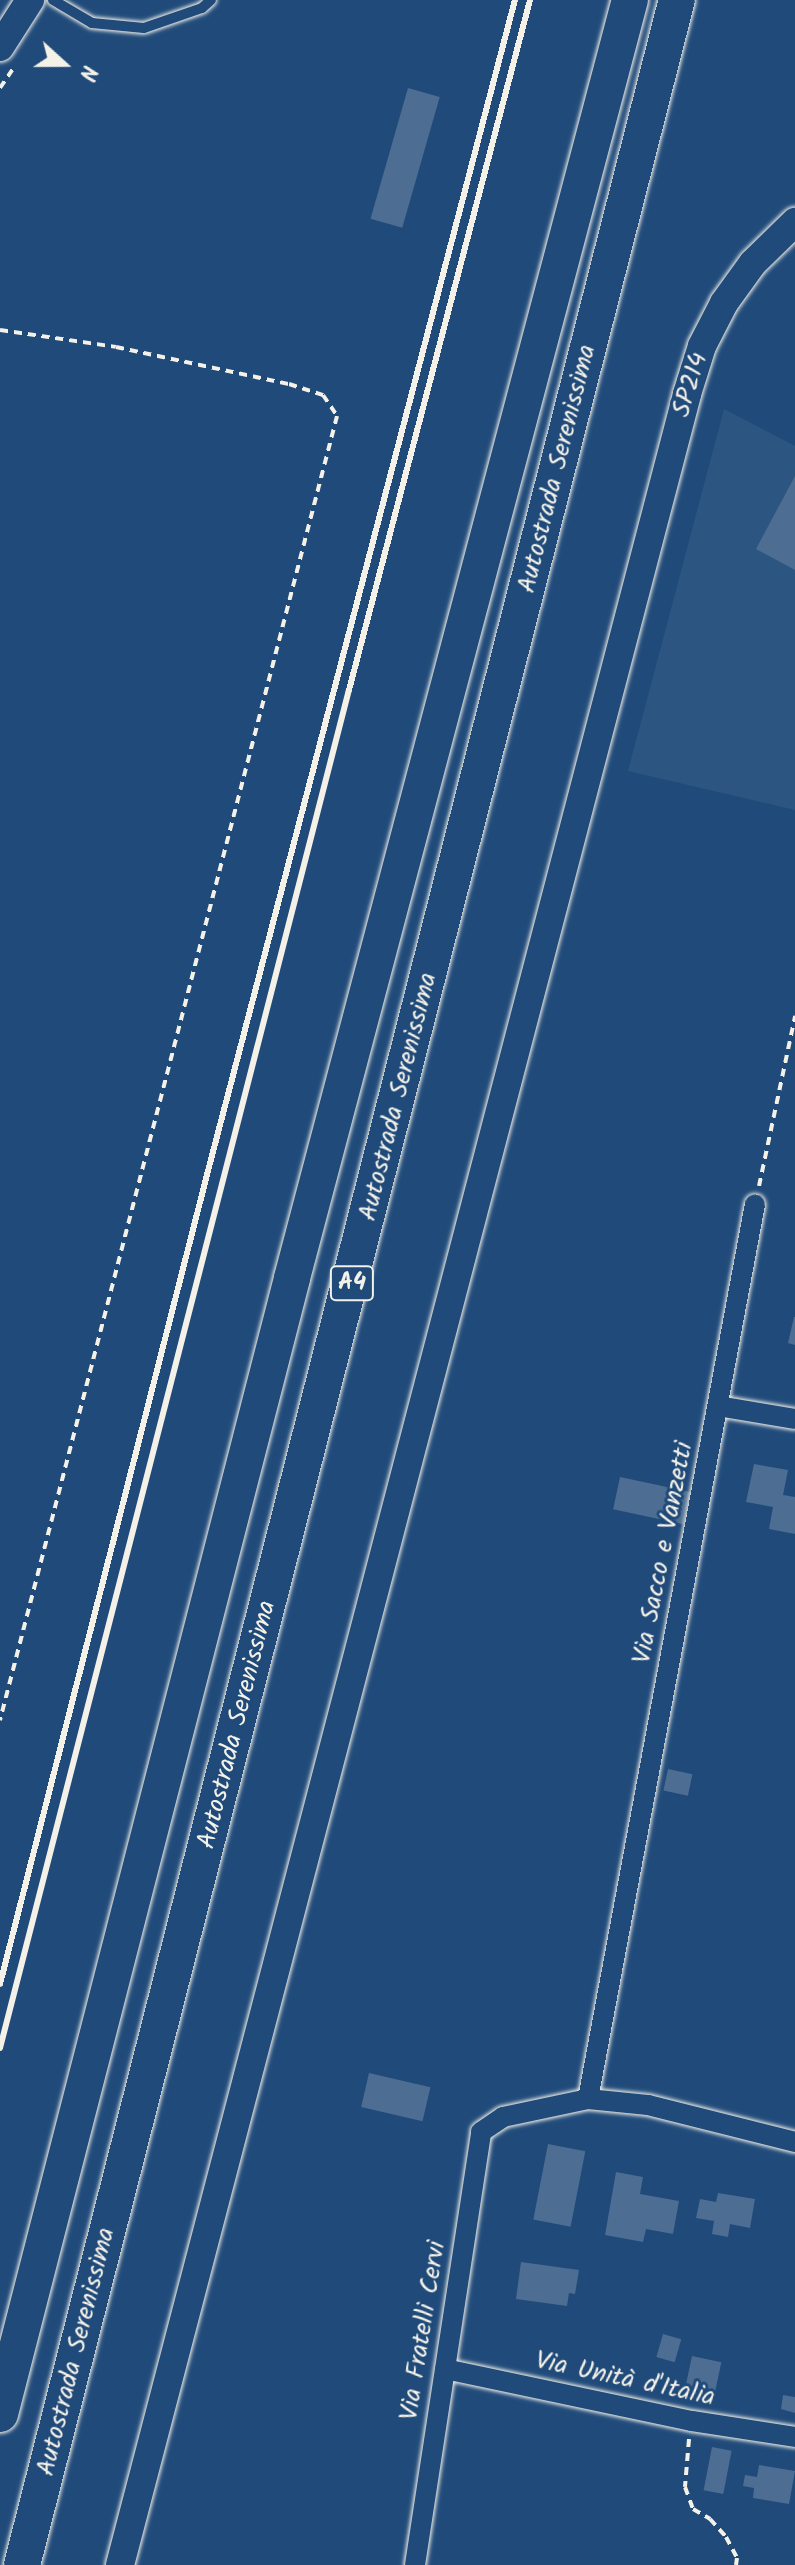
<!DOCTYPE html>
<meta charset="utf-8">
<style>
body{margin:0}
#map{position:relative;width:795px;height:2565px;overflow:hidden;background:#1f4a7a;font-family:Kalam,sans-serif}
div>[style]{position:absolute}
.built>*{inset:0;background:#2d5581}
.building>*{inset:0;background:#4d6e92;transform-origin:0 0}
.path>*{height:4px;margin-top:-2px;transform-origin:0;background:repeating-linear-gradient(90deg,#f4f1e8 0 8px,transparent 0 14px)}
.roads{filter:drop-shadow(0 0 2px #f4f1e8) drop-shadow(0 0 2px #f4f1e8)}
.lane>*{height:10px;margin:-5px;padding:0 5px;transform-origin:5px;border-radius:5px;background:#1f4a7a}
.street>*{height:20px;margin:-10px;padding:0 10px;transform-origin:10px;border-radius:10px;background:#1f4a7a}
.secondary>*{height:28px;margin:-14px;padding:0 14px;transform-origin:14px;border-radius:14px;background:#1f4a7a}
.highway>*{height:36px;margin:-18px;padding:0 18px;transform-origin:18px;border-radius:18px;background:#1f4a7a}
.rail>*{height:6px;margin:-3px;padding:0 3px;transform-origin:3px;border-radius:3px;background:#f4f1e8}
span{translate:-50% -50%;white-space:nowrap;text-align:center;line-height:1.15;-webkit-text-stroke:6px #1f4a7a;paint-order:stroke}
.shield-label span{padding:2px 6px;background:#1f4a7a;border:2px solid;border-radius:6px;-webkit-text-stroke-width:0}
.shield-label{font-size:24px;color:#f4f1e8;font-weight:700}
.street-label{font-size:26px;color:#f4f1e8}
.north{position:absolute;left:24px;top:24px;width:80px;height:80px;-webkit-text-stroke:6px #1f4a7a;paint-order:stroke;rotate:111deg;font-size:22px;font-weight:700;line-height:32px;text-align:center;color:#f4f1e8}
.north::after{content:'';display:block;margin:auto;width:28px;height:36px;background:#f4f1e8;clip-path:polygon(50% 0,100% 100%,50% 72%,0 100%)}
</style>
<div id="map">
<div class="built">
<div style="clip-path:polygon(724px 409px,795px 446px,795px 810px,628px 771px)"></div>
</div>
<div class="building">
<div style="left:408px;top:88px;width:33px;height:136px;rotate:16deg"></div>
<div style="clip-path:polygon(795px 476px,795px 570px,756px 549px)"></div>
<div style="clip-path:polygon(794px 1317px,795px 1317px,795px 1345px,788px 1343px)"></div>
<div style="clip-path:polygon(754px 1464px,788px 1470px,783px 1495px,795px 1497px,795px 1534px,769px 1529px,773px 1507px,746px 1502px)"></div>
<div style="left:620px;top:1477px;width:72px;height:33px;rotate:12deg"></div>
<div style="left:668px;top:1769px;width:25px;height:22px;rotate:12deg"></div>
<div style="left:369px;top:2073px;width:63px;height:35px;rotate:13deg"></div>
<div style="left:548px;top:2144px;width:38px;height:77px;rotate:11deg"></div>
<div style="clip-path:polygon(616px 2172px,643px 2177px,640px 2194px,679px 2201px,673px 2234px,646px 2229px,643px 2242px,605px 2235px)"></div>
<div style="clip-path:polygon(718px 2193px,755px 2199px,750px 2228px,730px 2224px,728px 2237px,712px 2234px,714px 2221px,696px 2218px,700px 2199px,716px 2202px)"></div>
<div style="clip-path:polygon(521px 2262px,579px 2270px,575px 2294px,569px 2293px,567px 2306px,516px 2299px)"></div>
<div style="left:663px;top:2334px;width:19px;height:24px;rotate:16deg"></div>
<div style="left:692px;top:2356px;width:30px;height:34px;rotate:12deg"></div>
<div style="clip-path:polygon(783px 2395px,795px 2397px,795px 2413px,781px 2409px)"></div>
<div style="left:712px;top:2447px;width:20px;height:44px;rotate:11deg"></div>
<div style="clip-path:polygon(759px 2465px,795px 2471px,789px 2504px,753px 2498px,754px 2488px,743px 2486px,745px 2475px,757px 2477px)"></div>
</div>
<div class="path">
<div style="left:0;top:88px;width:25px;rotate:-56deg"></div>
<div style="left:0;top:330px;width:117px;rotate:8.3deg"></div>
<div style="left:116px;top:347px;width:177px;rotate:12.1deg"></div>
<div style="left:289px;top:384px;width:36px;rotate:18deg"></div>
<div style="left:323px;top:395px;width:25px;rotate:56deg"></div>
<div style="left:337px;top:416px;width:1347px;rotate:104.49deg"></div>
<div style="left:759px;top:1186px;width:174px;rotate:-78deg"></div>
<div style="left:689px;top:2439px;width:48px;rotate:94.8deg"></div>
<div style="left:685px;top:2487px;width:23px;rotate:70deg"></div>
<div style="left:693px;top:2509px;width:20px;rotate:30deg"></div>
<div style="left:710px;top:2519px;width:24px;rotate:48deg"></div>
<div style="left:726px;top:2537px;width:24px;rotate:62deg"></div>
<div style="left:737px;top:2558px;width:7px;rotate:98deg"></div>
</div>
<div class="roads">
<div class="lane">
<div style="left:53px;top:0;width:45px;rotate:30.5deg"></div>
<div style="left:92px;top:23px;width:52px;rotate:5.5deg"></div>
<div style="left:144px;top:28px;width:61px;rotate:-19deg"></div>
<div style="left:202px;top:8px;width:12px;rotate:-42deg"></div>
</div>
<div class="street">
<div style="left:718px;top:1406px;width:78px;rotate:9.6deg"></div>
<div style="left:588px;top:2099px;width:910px;rotate:-79.43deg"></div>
<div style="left:445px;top:2369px;width:252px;rotate:11.9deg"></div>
<div style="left:692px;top:2421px;width:104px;rotate:8.8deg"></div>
<div style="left:415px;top:2565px;width:438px;rotate:-81.3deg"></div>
<div style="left:481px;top:2132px;width:27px;rotate:-34deg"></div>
<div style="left:503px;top:2117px;width:87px;rotate:-12deg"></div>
<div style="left:588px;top:2099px;width:60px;rotate:5.7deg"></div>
<div style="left:648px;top:2105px;width:152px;rotate:14.1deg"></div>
</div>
<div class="secondary">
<div style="left:0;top:47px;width:56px;rotate:-57.4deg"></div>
<div style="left:120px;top:2565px;width:2244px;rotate:-75.36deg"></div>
<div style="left:687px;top:394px;width:50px;rotate:-72.6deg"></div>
<div style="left:702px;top:346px;width:48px;rotate:-62.9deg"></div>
<div style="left:724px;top:303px;width:49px;rotate:-54.1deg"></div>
<div style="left:753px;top:263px;width:59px;rotate:-44.3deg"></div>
</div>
<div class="highway">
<div style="left:0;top:2414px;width:1173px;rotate:-75.58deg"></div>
<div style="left:292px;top:1278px;width:1322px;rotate:-75.19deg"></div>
<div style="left:22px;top:2565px;width:2647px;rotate:-75.68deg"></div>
</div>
</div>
<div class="rail">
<div style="left:0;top:1984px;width:843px;rotate:-75.65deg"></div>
<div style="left:209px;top:1167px;width:1206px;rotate:-75.31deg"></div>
<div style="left:0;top:2048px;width:1402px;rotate:-75.59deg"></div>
<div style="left:349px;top:690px;width:713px;rotate:-75.3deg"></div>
</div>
<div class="shield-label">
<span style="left:352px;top:1283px">A4</span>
</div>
<div class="street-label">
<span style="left:691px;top:385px;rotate:-73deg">SP214</span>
<span style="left:558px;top:469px;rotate:-76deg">Autostrada Serenissima</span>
<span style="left:399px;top:1097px;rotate:-76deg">Autostrada Serenissima</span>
<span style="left:664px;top:1553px;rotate:-79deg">Via Sacco e Vanzetti</span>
<span style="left:238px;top:1725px;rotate:-76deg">Autostrada Serenissima</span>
<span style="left:424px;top:2331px;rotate:-81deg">Via Fratelli Cervi</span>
<span style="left:77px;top:2352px;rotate:-76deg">Autostrada Serenissima</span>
<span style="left:625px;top:2380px;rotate:12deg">Via Unità d'Italia</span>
</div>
<div class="north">N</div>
</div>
